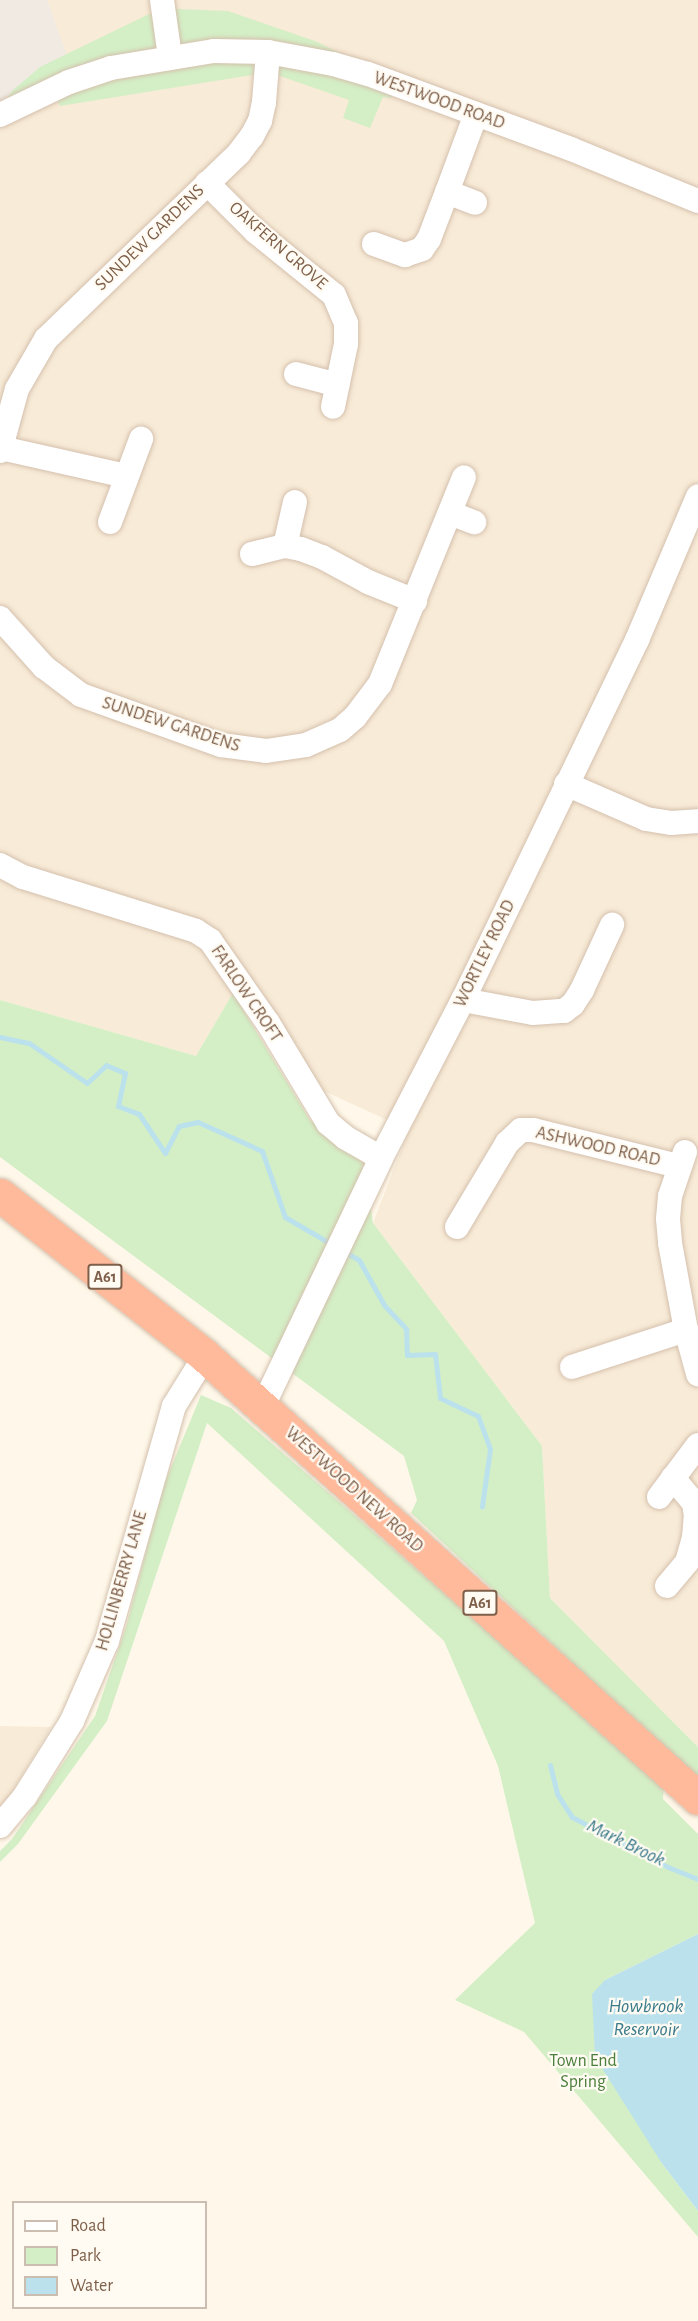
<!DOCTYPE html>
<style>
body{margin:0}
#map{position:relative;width:698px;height:2321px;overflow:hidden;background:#fff8ea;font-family:"Alegreya Sans",sans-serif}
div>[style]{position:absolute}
.residential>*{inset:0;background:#f8ebd7}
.industrial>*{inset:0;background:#f0eae3}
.green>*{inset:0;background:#d4efc6}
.water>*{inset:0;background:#bbe2ec}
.stream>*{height:5px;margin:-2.5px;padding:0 2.5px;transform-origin:2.5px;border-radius:2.5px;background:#bbe2ec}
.roads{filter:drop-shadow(0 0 2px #d4c0ad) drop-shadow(0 0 2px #d4c0ad)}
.minor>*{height:24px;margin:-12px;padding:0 12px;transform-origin:12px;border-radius:12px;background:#fff}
.highway>*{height:33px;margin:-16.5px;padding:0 16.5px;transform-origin:16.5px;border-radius:16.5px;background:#ffba9b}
span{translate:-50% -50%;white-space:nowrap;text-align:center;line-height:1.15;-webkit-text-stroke:4.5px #fffbf3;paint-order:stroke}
.shield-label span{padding:2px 4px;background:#fffbf3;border:2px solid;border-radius:4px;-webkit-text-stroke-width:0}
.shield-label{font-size:16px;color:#7e5f49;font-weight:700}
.street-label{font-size:18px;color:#7e5f49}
.park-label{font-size:18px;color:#4c7f3c}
.water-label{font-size:20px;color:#3c7b8c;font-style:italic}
.legend{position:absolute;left:12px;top:2201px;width:195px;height:108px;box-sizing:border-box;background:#fffbf3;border:2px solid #cbbdaf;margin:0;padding:8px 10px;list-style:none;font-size:18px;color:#7e5f49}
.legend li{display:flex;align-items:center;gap:12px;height:30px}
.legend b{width:30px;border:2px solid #cbbdaf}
</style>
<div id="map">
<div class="residential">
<div style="clip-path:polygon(47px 0,698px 0,698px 1747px,550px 1598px,542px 1446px,373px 1223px,409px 1130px,324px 1091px,246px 972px,196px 1056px,0 1000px,0 103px,68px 61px)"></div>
<div style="clip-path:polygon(0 1726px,51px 1727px,0 1812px)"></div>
</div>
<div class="industrial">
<div style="clip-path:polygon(0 0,47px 0,69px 61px,0 103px)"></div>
</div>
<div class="green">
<div style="clip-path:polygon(177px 9px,228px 11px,315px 41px,342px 54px,253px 39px,193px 43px,3px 105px,12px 91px,40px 67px,149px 14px)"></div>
<div style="clip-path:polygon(200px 62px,295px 66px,395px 91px,391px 98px,383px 97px,370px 128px,343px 118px,349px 100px,280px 76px,252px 75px,60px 106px,57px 99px,115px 76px)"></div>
<div style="clip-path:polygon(233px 993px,310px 1120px,365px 1164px,373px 1223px,542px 1446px,550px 1598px,698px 1747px,698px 1780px,411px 1513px,417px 1500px,404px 1456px,0 1157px,0 1000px,196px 1056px)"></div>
<div style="clip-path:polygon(201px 1395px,231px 1408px,664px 1784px,663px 1799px,698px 1834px,698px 1934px,605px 1980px,661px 2162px,698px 2211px,698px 2237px,524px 2032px,455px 2000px,535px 1923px,498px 1766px,444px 1641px,207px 1423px,107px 1721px,18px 1844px,0 1862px,0 1851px,12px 1839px,95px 1716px,126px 1627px,163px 1487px)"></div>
</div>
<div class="water">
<div style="clip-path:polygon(698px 1934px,698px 2211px,661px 2162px,595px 2057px,592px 1994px,605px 1980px)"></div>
</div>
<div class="stream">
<div style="left:0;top:1037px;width:30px;rotate:12deg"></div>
<div style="left:29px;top:1043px;width:70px;rotate:34.6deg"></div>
<div style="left:87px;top:1083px;width:26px;rotate:-43deg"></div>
<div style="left:106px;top:1065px;width:21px;rotate:23deg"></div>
<div style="left:125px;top:1073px;width:34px;rotate:102deg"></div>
<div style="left:118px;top:1106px;width:22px;rotate:21deg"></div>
<div style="left:139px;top:1114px;width:47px;rotate:56.3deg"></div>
<div style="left:165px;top:1153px;width:30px;rotate:-63deg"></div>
<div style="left:179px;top:1126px;width:19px;rotate:-12deg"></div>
<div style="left:198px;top:1122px;width:70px;rotate:24.4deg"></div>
<div style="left:262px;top:1151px;width:70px;rotate:70.8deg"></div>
<div style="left:285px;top:1217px;width:56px;rotate:30.3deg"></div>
<div style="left:343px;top:1251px;width:18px;rotate:29deg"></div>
<div style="left:359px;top:1260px;width:51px;rotate:60.9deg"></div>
<div style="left:384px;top:1305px;width:33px;rotate:47deg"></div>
<div style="left:406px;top:1329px;width:26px;rotate:88deg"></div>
<div style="left:407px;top:1355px;width:28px;rotate:-2deg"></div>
<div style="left:435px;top:1354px;width:44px;rotate:83.5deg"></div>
<div style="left:440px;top:1398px;width:42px;rotate:25.3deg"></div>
<div style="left:478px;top:1416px;width:35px;rotate:70deg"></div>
<div style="left:490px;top:1449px;width:58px;rotate:98deg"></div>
<div style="left:550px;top:1765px;width:30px;rotate:76deg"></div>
<div style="left:557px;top:1794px;width:27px;rotate:57deg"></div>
<div style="left:572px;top:1817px;width:108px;rotate:27.5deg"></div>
<div style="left:668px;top:1867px;width:32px;rotate:22deg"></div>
</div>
<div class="roads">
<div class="minor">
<div style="left:162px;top:0;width:58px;rotate:82deg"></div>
<div style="left:0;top:115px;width:76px;rotate:-25.6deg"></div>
<div style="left:69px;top:82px;width:44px;rotate:-18.4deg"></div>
<div style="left:111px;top:68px;width:104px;rotate:-9.4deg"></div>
<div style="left:214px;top:51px;width:54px;rotate:1.1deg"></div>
<div style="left:268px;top:52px;width:66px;rotate:10.5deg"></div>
<div style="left:333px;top:64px;width:36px;rotate:16deg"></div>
<div style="left:368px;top:74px;width:216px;rotate:20.3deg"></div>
<div style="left:571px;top:149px;width:137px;rotate:22.3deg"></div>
<div style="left:207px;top:183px;width:69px;rotate:45deg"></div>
<div style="left:256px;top:232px;width:100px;rotate:38.9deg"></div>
<div style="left:334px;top:295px;width:30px;rotate:67deg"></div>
<div style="left:346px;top:323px;width:21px;rotate:90deg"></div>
<div style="left:346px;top:344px;width:64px;rotate:101.7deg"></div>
<div style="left:447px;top:192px;width:30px;rotate:21deg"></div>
<div style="left:374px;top:244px;width:33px;rotate:20deg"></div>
<div style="left:405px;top:255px;width:18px;rotate:-19deg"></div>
<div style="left:422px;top:249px;width:12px;rotate:-55deg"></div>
<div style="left:429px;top:239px;width:50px;rotate:-69deg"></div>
<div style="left:447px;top:192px;width:83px;rotate:-69.6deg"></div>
<div style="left:296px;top:374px;width:43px;rotate:14.7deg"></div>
<div style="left:1px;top:448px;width:128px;rotate:12.6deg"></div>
<div style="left:0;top:451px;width:64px;rotate:-74.7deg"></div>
<div style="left:17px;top:389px;width:58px;rotate:-59.9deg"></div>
<div style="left:46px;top:339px;width:268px;rotate:-43.9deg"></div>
<div style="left:239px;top:153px;width:21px;rotate:-53deg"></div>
<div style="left:252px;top:136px;width:17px;rotate:-62deg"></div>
<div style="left:260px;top:121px;width:19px;rotate:-78deg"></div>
<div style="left:264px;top:102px;width:50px;rotate:-85.4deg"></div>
<div style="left:450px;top:513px;width:26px;rotate:21deg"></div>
<div style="left:110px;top:522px;width:89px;rotate:-69.5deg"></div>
<div style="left:285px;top:546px;width:45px;rotate:-77.2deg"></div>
<div style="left:252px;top:554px;width:34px;rotate:-14deg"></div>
<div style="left:285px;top:546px;width:16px;rotate:11deg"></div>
<div style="left:301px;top:549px;width:22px;rotate:21deg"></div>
<div style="left:322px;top:557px;width:52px;rotate:28.5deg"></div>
<div style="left:368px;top:582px;width:51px;rotate:22deg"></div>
<div style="left:0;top:618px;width:66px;rotate:48.1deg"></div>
<div style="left:44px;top:667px;width:46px;rotate:37.1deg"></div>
<div style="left:81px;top:695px;width:149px;rotate:19.7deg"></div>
<div style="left:221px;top:745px;width:45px;rotate:7.6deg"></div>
<div style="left:266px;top:751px;width:40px;rotate:-8.5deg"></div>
<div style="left:306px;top:745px;width:37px;rotate:-24deg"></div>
<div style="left:340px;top:730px;width:20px;rotate:-41deg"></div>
<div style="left:355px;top:717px;width:41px;rotate:-52.9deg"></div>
<div style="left:380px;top:684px;width:223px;rotate:-67.9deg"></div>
<div style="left:566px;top:784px;width:87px;rotate:23.6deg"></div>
<div style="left:646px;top:819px;width:25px;rotate:9deg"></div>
<div style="left:671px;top:823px;width:27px;rotate:-4deg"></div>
<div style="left:0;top:865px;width:26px;rotate:28deg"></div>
<div style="left:23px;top:877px;width:181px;rotate:17.3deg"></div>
<div style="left:196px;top:931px;width:17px;rotate:33deg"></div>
<div style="left:210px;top:940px;width:101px;rotate:55.1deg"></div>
<div style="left:268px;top:1023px;width:117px;rotate:59deg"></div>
<div style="left:328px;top:1123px;width:23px;rotate:40deg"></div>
<div style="left:346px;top:1138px;width:40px;rotate:29.7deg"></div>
<div style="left:463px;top:1000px;width:71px;rotate:10.5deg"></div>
<div style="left:533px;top:1013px;width:31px;rotate:-4deg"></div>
<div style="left:564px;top:1011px;width:11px;rotate:-38deg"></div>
<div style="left:573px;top:1004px;width:17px;rotate:-57deg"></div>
<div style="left:582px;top:990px;width:72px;rotate:-65.2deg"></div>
<div style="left:685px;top:1152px;width:46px;rotate:108.8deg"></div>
<div style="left:670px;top:1196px;width:23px;rotate:95deg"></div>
<div style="left:668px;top:1219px;width:24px;rotate:85deg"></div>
<div style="left:670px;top:1243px;width:88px;rotate:79.6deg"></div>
<div style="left:686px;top:1330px;width:46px;rotate:74.7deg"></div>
<div style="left:457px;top:1227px;width:98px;rotate:-59.2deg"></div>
<div style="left:507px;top:1143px;width:19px;rotate:-43deg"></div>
<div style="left:521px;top:1130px;width:12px"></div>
<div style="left:533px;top:1130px;width:149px;rotate:13.9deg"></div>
<div style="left:572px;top:1367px;width:120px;rotate:-18deg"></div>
<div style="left:262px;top:1408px;width:277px;rotate:-64.5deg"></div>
<div style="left:381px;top:1158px;width:178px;rotate:-62.6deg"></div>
<div style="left:463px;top:1000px;width:400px;rotate:-64.2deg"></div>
<div style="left:637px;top:640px;width:156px;rotate:-67deg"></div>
<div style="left:659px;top:1497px;width:65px;rotate:-53.1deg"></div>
<div style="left:667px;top:1586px;width:31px;rotate:-50deg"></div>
<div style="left:687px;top:1562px;width:26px;rotate:-74deg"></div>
<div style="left:694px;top:1537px;width:21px;rotate:-85deg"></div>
<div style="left:696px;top:1516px;width:13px;rotate:-99deg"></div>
<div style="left:694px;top:1503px;width:33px;rotate:-130deg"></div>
<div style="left:0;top:1826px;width:39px;rotate:-50deg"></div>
<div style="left:25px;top:1796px;width:89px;rotate:-57.9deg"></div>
<div style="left:72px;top:1721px;width:87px;rotate:-66.4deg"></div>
<div style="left:107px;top:1641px;width:244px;rotate:-74.1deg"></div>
<div style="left:174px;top:1406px;width:59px;rotate:-58.2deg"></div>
</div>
<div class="highway">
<div style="left:0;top:1195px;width:261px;rotate:38.1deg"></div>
<div style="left:205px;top:1356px;width:662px;rotate:41.88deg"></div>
</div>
</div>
<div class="shield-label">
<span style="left:105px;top:1277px">A61</span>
<span style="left:480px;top:1603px">A61</span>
</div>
<div class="street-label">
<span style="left:439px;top:101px;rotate:20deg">WESTWOOD ROAD</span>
<span style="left:150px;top:238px;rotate:-44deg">SUNDEW GARDENS</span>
<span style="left:278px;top:246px;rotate:41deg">OAKFERN GROVE</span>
<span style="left:171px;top:725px;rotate:18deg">SUNDEW GARDENS</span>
<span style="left:485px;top:954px;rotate:-64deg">WORTLEY ROAD</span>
<span style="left:246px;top:994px;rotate:56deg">FARLOW CROFT</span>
<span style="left:598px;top:1147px;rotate:13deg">ASHWOOD ROAD</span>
<span style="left:354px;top:1490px;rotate:42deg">WESTWOOD NEW ROAD</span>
<span style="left:122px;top:1581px;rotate:-74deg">HOLLINBERRY LANE</span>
</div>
<div class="park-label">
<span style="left:583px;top:2072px">Town End<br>Spring</span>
</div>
<div class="water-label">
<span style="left:626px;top:1843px;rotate:26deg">Mark Brook</span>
<span style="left:646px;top:2018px">Howbrook<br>Reservoir</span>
</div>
<ul class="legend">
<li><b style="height:8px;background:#fff"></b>Road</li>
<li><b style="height:16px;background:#d4efc6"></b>Park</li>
<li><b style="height:16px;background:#bbe2ec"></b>Water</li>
</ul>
</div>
